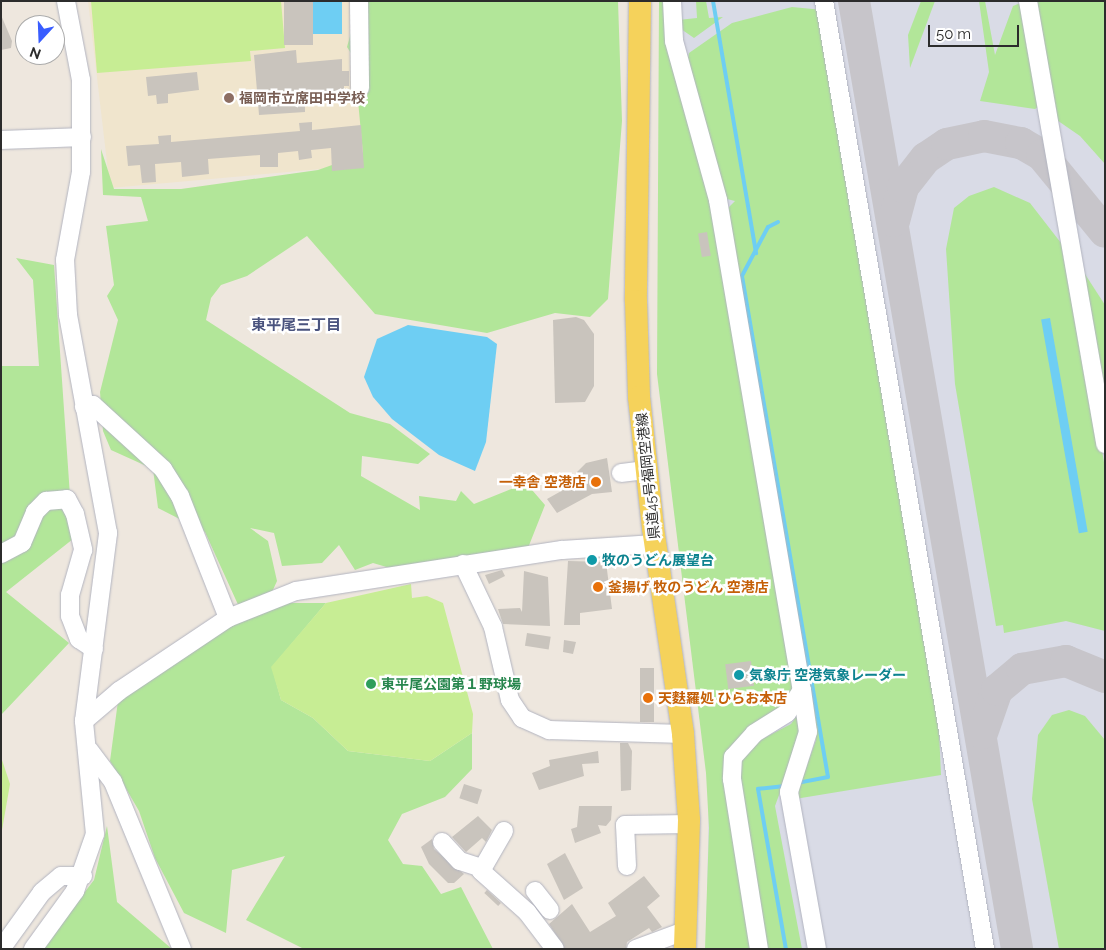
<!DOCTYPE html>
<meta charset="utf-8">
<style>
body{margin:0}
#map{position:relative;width:1106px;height:950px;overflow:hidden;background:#eee7de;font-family:Raleway,"Noto Sans JP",sans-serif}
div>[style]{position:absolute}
.education>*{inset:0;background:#f0e5cd}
.airport>*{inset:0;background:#d9dbe6}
.green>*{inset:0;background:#b2e699}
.pitch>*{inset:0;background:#c7ed94}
.water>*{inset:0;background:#6ecef3;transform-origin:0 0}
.stream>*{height:4px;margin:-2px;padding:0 2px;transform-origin:2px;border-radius:2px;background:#6ecef3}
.taxiway>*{height:32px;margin:-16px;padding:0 16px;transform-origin:16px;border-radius:16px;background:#c7c5ca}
.building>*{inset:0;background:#c9c4bd;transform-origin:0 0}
.roads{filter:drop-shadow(0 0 1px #b2b4c0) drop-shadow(0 0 1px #b2b4c0)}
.minor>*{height:18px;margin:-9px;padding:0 9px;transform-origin:9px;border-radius:9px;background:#fff}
.major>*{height:22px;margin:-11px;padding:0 11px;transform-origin:11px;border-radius:11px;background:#f5d25b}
.dots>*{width:14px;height:14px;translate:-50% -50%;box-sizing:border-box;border:2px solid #fff;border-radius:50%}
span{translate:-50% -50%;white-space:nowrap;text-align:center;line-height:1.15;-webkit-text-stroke:5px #fff;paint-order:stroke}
.education-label{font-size:14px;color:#785e54;font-weight:700}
.left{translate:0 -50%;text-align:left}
.street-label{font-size:14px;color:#2c2c2c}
.food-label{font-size:14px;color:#c56008;font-weight:700}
.right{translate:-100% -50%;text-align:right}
.culture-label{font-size:14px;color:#0d838f;font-weight:700}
.leisure-label{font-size:14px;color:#27864d;font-weight:700}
.neighbourhood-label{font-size:15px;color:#4a537e;font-weight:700}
.frame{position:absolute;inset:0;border:2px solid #2c2c2c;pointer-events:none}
.north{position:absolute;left:15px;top:15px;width:50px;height:50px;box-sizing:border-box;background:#fff;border:1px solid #ababab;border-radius:50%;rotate:200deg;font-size:14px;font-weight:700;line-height:20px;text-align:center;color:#2c2c2c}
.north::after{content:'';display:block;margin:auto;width:18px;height:22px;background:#395dff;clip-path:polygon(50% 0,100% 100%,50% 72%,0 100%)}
.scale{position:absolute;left:928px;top:25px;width:91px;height:22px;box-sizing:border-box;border:2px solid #2c2c2c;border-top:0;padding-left:6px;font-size:15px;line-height:18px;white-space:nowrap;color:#2c2c2c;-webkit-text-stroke:4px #fff;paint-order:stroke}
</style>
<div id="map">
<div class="education">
<div style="clip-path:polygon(88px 1px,352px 1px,366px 165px,110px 188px)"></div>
</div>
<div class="airport">
<div style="clip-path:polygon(660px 1px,1105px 1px,1105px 949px,706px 949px,709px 792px,659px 387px)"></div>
</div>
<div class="green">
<div style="clip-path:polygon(351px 1px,618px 1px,622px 121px,608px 299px,590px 317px,555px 313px,487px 333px,375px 314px,307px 236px,247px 276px,221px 285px,211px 298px,206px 320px,350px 413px,390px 424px,430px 454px,418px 464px,362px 456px,361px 476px,420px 510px,419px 496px,456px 501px,461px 491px,474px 504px,526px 483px,545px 505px,526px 553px,410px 574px,373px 563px,355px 570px,339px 545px,322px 563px,282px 566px,274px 533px,250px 528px,268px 541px,277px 581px,267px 603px,326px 603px,272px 667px,281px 700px,313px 718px,348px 751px,430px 761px,472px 733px,472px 769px,445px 797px,402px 814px,388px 840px,403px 864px,422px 866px,441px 894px,461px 887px,493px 949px,304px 949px,246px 920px,285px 856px,232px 870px,226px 933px,184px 913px,155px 858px,139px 811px,110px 761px,118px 701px,240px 609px,205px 532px,158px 508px,153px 469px,111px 450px,103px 431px,100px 392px,118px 320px,107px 296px,114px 285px,106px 226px,148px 221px,141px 197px,103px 195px,101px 149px,114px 189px,181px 189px,318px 170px,363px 154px,354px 58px,347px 47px,355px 18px)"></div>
<div style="clip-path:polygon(659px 1px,665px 1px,713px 203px,796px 686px,782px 708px,727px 756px,752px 949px,705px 949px,709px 828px,706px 773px,657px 374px)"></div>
<div style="clip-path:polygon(696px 1px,706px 1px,709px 18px,723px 17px,694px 38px,681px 29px,678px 20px,697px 18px)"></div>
<div style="clip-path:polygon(921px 1px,935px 1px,910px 68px,908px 35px)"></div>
<div style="clip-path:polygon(979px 1px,985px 1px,995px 55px,1013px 6px,1026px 1px,1043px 104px,1035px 109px,980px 101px,989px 72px)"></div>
<div style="clip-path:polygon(1034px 1px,1105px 1px,1105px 164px,1080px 136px,1051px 116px)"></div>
<div style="clip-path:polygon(792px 7px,823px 10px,937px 687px,941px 775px,795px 799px,816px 740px,728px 208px,735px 201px,723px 198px,688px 58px,689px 53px,732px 23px)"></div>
<div style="clip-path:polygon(994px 187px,1030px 203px,1068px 252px,1105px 468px,1105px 631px,1066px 621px,1004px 633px,1003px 625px,996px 626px,955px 384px,946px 249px,954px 208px,969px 196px)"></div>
<div style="clip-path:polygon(16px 258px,54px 265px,73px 539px,6px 592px,69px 643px,1px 715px,1px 366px,39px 366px,33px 280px)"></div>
<div style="clip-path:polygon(1083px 271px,1105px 305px,1105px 427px)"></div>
<div style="clip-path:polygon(1069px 710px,1085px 716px,1105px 740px,1105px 949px,1059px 949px,1032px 799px,1038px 735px,1052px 715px)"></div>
<div style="clip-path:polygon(798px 714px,800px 738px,775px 806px,802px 949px,765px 949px,738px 780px,739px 763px,754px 743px,791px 724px)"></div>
<div style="clip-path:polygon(107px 826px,117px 902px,172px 949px,41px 949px,94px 880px)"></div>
</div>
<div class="pitch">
<div style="clip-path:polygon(91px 1px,281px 1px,285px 48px,250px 51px,251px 61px,97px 73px)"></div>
<div style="clip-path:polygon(411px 584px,412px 598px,427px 596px,443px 603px,473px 714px,472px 733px,430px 761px,348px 751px,313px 718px,281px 700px,271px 667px,326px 603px)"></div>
<div style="clip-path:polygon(1px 757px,10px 784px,1px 836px)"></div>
</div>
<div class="water">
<div style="left:313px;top:1px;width:29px;height:33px"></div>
<div style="left:1050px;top:318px;width:217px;height:9px;rotate:80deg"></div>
<div style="clip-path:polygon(408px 325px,487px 337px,497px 344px,486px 442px,475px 471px,439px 455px,392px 419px,373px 397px,364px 377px,377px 339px)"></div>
</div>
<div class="stream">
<div style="left:713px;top:1px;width:256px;rotate:80.3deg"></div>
<div style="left:778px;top:222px;width:11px;rotate:153deg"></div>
<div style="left:768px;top:227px;width:55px;rotate:118deg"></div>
<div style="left:742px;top:276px;width:508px;rotate:80.26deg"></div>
<div style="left:828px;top:777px;width:32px;rotate:169deg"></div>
<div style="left:785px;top:786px;width:27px;rotate:174deg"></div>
<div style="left:758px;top:789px;width:162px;rotate:80.1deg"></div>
</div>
<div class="taxiway">
<div style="left:854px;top:1px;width:962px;rotate:80.24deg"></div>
<div style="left:894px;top:221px;width:35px;rotate:-75deg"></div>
<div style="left:903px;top:187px;width:37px;rotate:-52deg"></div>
<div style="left:926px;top:158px;width:25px;rotate:-34deg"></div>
<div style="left:947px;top:144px;width:38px;rotate:-12deg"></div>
<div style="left:984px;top:136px;width:38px;rotate:11deg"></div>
<div style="left:1021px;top:143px;width:24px;rotate:30deg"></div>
<div style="left:1042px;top:155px;width:99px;rotate:50.7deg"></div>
<div style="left:982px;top:733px;width:46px;rotate:-70.8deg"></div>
<div style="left:997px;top:690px;width:33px;rotate:-40deg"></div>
<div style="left:1022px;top:669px;width:45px;rotate:-10.3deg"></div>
<div style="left:1066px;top:661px;width:42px;rotate:22.3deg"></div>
</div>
<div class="building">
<div style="left:284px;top:1px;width:29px;height:44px"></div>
<div style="clip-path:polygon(1px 15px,12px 41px,11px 48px,1px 50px)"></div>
<div style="clip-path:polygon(296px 50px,297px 63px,342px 59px,342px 71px,349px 71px,349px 86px,344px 86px,344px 98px,305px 101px,305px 112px,259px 115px,254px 55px)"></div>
<div style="clip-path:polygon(197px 72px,199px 90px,168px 94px,168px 103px,157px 104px,156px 95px,148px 96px,146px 77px)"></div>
<div style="clip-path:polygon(312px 122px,312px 130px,361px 125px,364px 168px,332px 171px,331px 148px,311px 150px,312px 158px,299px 160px,298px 151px,278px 153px,278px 167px,260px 167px,260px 155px,208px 159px,209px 174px,182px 177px,181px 162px,155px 164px,156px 182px,142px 183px,140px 165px,128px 166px,126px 146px,159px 144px,158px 136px,171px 135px,171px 142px,300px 131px,299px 123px)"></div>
<div style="left:707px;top:232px;width:24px;height:9px;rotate:81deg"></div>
<div style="clip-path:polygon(576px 317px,584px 320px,594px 334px,594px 386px,585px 402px,555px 403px,553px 320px)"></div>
<div style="clip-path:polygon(607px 458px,612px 492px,592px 494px,557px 513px,547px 499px,581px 480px,577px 472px,586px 463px)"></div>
<div style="clip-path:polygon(568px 561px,606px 562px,612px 609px,580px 613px,580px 625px,564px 625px)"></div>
<div style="clip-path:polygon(502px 570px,505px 576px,489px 584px,485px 575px)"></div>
<div style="clip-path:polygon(524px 571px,548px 577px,550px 626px,503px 624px,498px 609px,520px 608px,522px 612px)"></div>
<div style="left:527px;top:633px;width:24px;height:13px;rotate:9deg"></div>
<div style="clip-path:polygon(564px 640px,576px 642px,573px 654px,563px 652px)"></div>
<div style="left:751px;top:661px;width:25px;height:26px;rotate:83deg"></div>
<div style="left:640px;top:668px;width:14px;height:54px"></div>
<div style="clip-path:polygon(620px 743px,628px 743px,632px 751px,631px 790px,621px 791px)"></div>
<div style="clip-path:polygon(598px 751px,599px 763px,582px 764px,584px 776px,539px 790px,532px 773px,550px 766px,549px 760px)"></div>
<div style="left:464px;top:784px;width:19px;height:15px;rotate:18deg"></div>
<div style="clip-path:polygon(579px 806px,612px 806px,611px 820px,606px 826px,598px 825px,601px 833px,575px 843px,571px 829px,577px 827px)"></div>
<div style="clip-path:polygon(478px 816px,492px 830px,486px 842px,482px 838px,466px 852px,452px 837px)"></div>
<div style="clip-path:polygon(432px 839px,434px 849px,464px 874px,454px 883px,448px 883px,429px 864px,421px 847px)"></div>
<div style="clip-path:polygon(565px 853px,583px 888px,564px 900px,547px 864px)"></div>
<div style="clip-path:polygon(644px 876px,660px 896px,647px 907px,662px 927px,652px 932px,649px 928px,627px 942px,626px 949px,565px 949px,549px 924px,572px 904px,590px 932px,616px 916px,608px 903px)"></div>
<div style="left:487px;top:890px;width:19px;height:4px;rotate:43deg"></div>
</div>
<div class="roads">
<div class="minor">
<div style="left:359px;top:1px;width:87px;rotate:89.3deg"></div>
<div style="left:672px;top:1px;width:40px;rotate:87.1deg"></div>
<div style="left:674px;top:41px;width:165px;rotate:74.5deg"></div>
<div style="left:718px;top:200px;width:497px;rotate:80.3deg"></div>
<div style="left:802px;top:690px;width:27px;rotate:123deg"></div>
<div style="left:787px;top:713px;width:39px;rotate:148deg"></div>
<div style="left:754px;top:734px;width:31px;rotate:132deg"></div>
<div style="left:733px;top:757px;width:22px;rotate:93deg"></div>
<div style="left:732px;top:779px;width:172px;rotate:81deg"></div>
<div style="left:824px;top:1px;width:962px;rotate:80.36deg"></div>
<div style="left:1028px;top:1px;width:450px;rotate:80.1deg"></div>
<div style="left:1px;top:140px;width:81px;rotate:-2.1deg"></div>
<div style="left:84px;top:407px;width:9px;rotate:-13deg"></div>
<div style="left:93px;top:405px;width:95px;rotate:42.4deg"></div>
<div style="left:163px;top:469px;width:32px;rotate:58deg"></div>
<div style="left:180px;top:496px;width:131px;rotate:68.5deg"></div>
<div style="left:621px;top:473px;width:24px;rotate:-7deg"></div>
<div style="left:1px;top:554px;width:24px;rotate:-28deg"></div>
<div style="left:22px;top:543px;width:34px;rotate:-67deg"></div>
<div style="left:35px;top:512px;width:16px;rotate:-45deg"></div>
<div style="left:46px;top:501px;width:21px;rotate:-5deg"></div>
<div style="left:67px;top:499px;width:17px;rotate:62deg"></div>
<div style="left:75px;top:514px;width:37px;rotate:77deg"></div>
<div style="left:83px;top:550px;width:47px;rotate:106.1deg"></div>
<div style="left:70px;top:595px;width:21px;rotate:90deg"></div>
<div style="left:70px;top:616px;width:25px;rotate:69deg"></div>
<div style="left:79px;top:639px;width:18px;rotate:34deg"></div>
<div style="left:463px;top:564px;width:70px;rotate:64.5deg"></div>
<div style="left:493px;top:627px;width:75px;rotate:76.9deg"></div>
<div style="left:510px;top:700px;width:22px;rotate:56deg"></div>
<div style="left:522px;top:718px;width:30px;rotate:24deg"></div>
<div style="left:549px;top:730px;width:134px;rotate:1.7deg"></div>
<div style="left:802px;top:690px;width:42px;rotate:81.9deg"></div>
<div style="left:808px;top:732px;width:63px;rotate:107.6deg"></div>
<div style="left:789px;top:792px;width:159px;rotate:79.9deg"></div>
<div style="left:84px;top:721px;width:46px;rotate:-40.6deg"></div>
<div style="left:119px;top:691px;width:131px;rotate:-33.8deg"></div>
<div style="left:228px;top:618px;width:73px;rotate:-21.7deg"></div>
<div style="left:296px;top:591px;width:269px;rotate:-8.8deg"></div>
<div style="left:562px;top:550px;width:93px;rotate:-3.7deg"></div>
<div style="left:89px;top:750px;width:40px;rotate:53deg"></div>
<div style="left:113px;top:782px;width:181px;rotate:67.6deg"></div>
<div style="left:504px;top:831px;width:46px;rotate:119.9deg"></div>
<div style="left:481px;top:871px;width:62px;rotate:41.7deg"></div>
<div style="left:527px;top:912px;width:46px;rotate:52.9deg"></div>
<div style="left:442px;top:842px;width:26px;rotate:47deg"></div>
<div style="left:460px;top:861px;width:22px;rotate:18deg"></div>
<div style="left:627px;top:866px;width:41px;rotate:-92.8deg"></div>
<div style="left:625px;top:825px;width:64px;rotate:-0.9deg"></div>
<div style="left:535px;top:891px;width:24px;rotate:52deg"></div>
<div style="left:1px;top:949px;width:70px;rotate:-54.3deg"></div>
<div style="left:42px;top:892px;width:25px;rotate:-40deg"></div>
<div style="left:61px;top:876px;width:22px"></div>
<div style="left:33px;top:949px;width:72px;rotate:-54.1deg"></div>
<div style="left:75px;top:891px;width:60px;rotate:-70.7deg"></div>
<div style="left:95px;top:834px;width:114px;rotate:-95.6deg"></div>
<div style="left:84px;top:721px;width:190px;rotate:-82.7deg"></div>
<div style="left:108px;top:533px;width:222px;rotate:-100.4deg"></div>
<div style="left:68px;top:315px;width:55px;rotate:-93.1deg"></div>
<div style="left:65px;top:260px;width:89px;rotate:-79.7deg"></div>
<div style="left:81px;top:172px;width:92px;rotate:-90deg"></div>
<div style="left:81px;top:80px;width:80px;rotate:-100.8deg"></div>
<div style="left:636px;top:949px;width:54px;rotate:-20.4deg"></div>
</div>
<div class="major">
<div style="left:640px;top:1px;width:300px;rotate:90.8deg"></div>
<div style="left:636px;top:301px;width:96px;rotate:88.2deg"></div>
<div style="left:639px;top:397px;width:132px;rotate:83.9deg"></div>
<div style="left:653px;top:528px;width:208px;rotate:81.7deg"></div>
<div style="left:683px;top:734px;width:86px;rotate:86deg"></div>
<div style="left:689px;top:820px;width:129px;rotate:91.8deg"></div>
</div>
</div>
<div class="dots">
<div style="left:229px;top:98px;background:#8d6e63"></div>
<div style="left:596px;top:482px;background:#e8710a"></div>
<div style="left:592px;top:560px;background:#0f9aa8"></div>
<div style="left:598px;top:587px;background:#e8710a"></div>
<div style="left:739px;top:675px;background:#0f9aa8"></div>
<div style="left:371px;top:684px;background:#2e9e5b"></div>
<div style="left:648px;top:698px;background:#e8710a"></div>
</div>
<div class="education-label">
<span class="left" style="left:239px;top:98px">福岡市立席田中学校</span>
</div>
<div class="street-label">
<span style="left:648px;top:476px;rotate:-96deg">県道45号福岡空港線</span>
</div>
<div class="food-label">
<span class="right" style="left:586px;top:482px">一幸舎 空港店</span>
<span class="left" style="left:608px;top:587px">釜揚げ 牧のうどん 空港店</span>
<span class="left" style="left:658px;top:698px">天麩羅処 ひらお本店</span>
</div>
<div class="culture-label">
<span class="left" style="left:602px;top:560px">牧のうどん展望台</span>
<span class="left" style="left:749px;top:675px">気象庁 空港気象レーダー</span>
</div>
<div class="leisure-label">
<span class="left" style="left:381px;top:684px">東平尾公園第１野球場</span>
</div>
<div class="neighbourhood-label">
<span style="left:296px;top:326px">東平尾三丁目</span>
</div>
<div class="frame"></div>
<div class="north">N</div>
<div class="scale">50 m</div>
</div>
